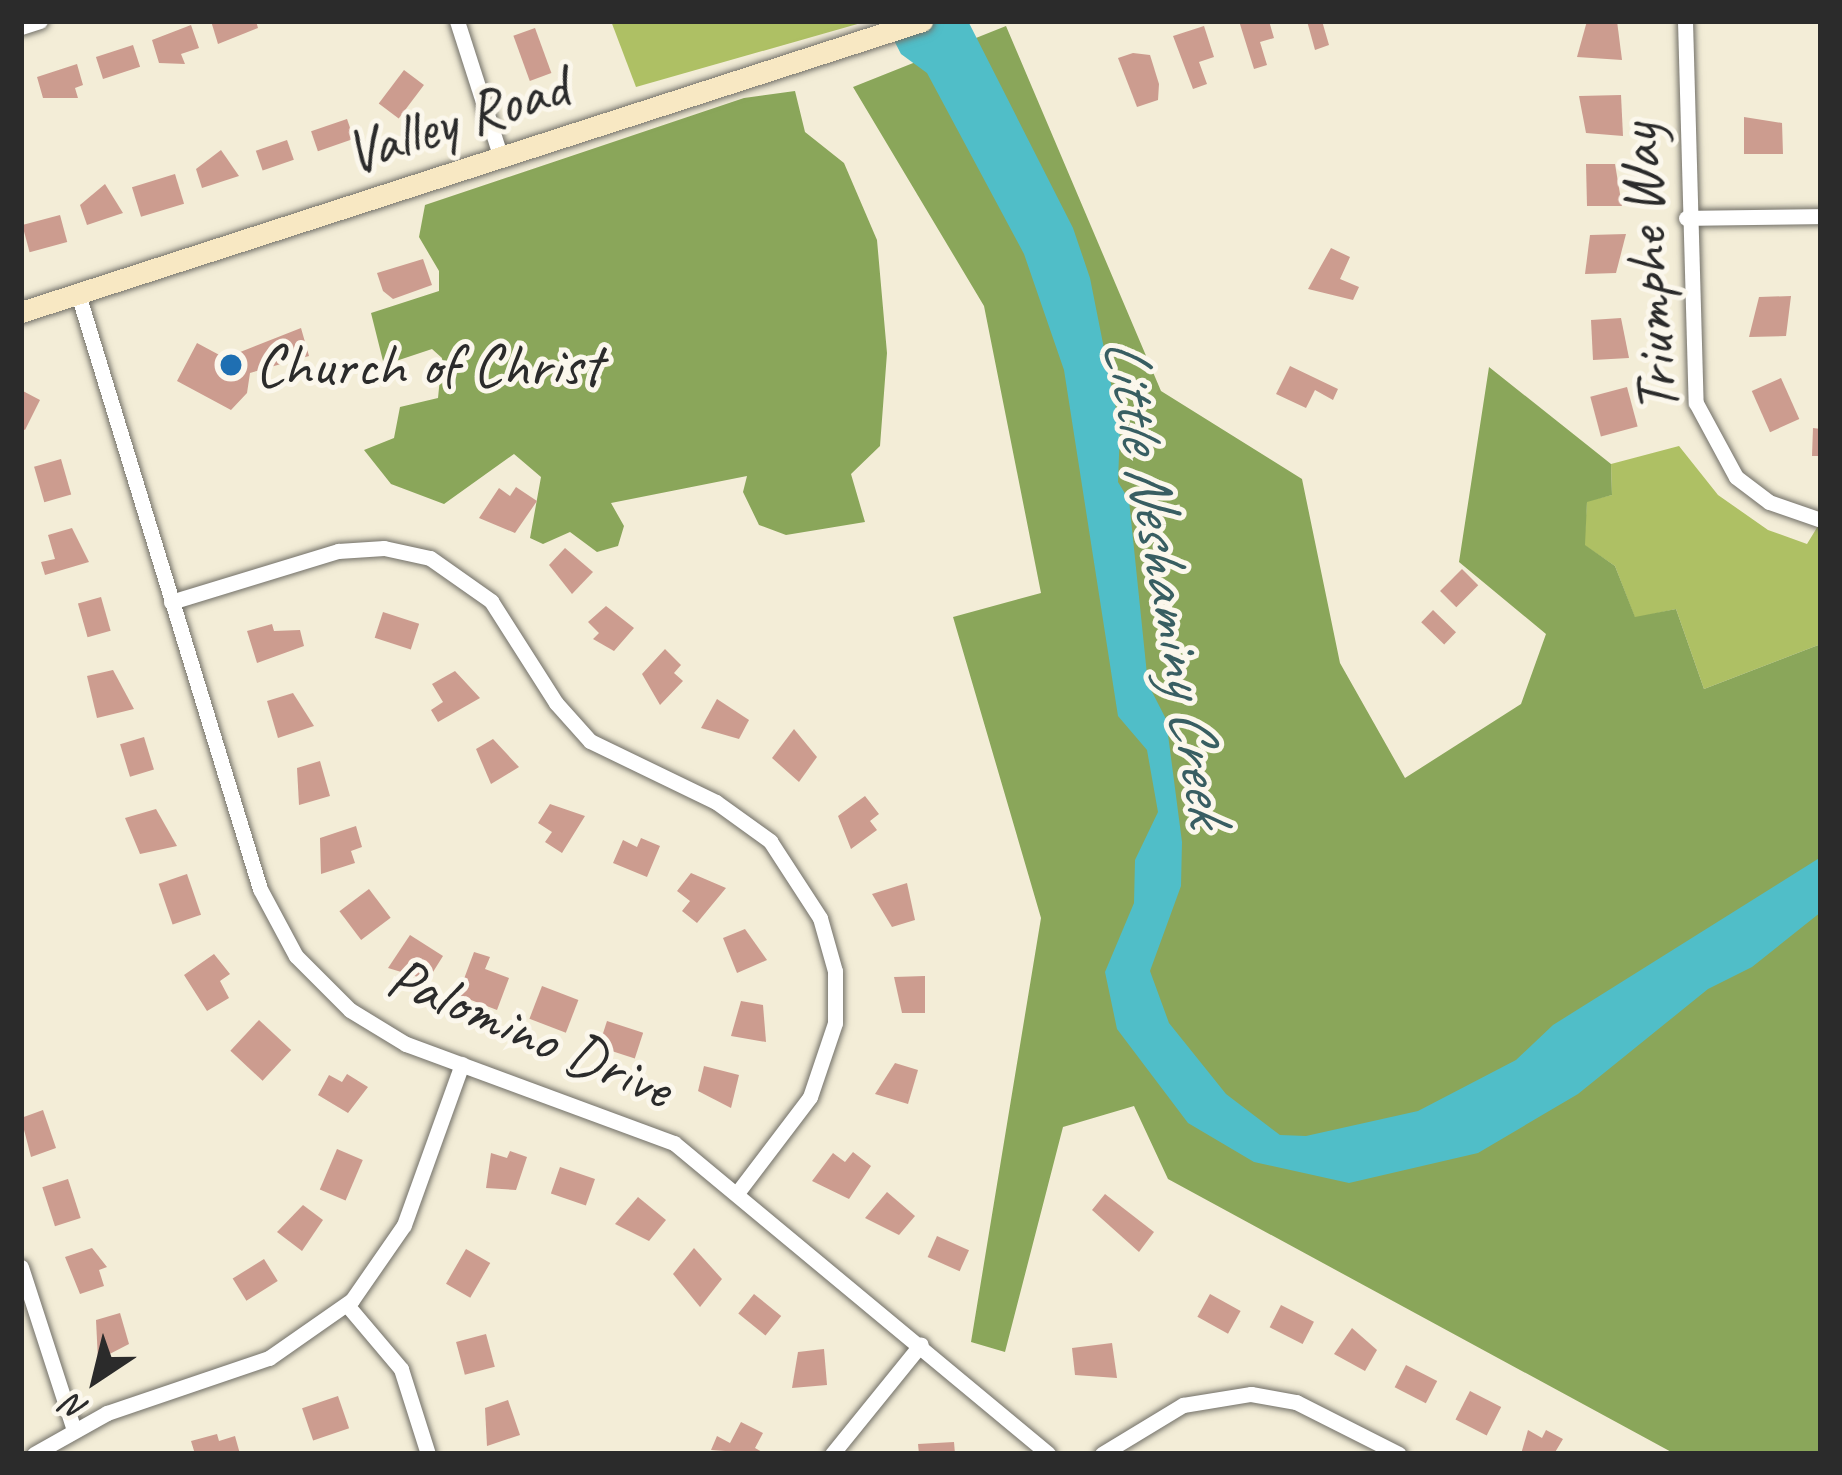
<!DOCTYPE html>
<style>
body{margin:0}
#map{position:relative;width:1842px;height:1475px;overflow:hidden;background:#f3edd7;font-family:Caveat,sans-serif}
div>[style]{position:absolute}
.green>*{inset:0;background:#aec064}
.forest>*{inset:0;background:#8aa65a}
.water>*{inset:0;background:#50bec8}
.building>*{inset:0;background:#cc9c8f;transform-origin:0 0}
.roads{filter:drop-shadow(0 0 3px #716f67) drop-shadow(0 0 3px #716f67)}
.street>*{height:15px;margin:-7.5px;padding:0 7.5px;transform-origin:7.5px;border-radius:7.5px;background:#fff}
.secondary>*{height:21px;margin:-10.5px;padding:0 10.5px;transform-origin:10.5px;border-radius:10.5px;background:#f8e8c3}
.dots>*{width:33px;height:33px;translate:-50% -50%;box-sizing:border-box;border:6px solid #fbf7ec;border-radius:50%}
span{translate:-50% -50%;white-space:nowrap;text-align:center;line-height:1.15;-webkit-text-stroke:10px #fbf7ec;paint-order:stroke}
.street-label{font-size:60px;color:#2b2b2b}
.poi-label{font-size:60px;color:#2b2b2b}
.left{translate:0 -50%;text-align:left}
.water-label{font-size:63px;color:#385e62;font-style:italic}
.frame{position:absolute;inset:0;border:24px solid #2b2b2b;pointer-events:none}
.north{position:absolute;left:36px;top:1319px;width:120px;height:120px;-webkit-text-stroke:9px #fbf7ec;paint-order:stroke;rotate:215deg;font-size:33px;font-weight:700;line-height:48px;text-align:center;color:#2b2b2b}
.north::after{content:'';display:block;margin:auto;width:42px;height:54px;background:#2b2b2b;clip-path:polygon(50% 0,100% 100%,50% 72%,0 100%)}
</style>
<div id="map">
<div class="green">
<div style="clip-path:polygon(611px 21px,868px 21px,636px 87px)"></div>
<div style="clip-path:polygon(1679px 446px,1718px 495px,1768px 530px,1807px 544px,1821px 521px,1821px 644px,1704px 689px,1676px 609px,1635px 618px,1615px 566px,1584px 545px,1587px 501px,1612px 495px,1611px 464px)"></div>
</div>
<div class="forest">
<div style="clip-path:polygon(1006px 26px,1161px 391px,1302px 479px,1340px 663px,1405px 778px,1521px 704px,1546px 634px,1459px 562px,1489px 367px,1611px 464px,1612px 495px,1587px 502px,1585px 545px,1615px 566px,1635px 617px,1676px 609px,1704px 689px,1821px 644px,1821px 1454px,1675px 1454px,1168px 1179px,1134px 1106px,1063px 1127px,1005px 1352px,971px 1342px,1041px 918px,953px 617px,1041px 593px,984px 306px,853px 87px)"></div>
<div style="clip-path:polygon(795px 91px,805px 132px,844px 163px,877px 240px,887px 353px,880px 446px,851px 474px,865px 522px,786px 535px,759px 525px,743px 492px,747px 476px,611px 503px,624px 526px,618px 546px,597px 552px,570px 532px,543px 544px,530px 538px,541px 477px,514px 454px,444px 504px,391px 484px,364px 450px,394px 438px,400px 407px,438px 398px,442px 358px,432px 349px,384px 365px,371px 313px,439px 291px,439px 271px,419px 237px,425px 205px,744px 98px)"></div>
</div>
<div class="water">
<div style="clip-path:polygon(884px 21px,968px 21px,1073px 228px,1090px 278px,1120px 429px,1118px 482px,1129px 500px,1148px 684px,1166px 719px,1182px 842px,1181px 886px,1150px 971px,1169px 1023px,1226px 1094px,1280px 1135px,1306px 1136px,1418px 1111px,1516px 1060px,1553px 1025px,1821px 857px,1821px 912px,1752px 967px,1708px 989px,1578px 1094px,1478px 1153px,1349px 1183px,1254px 1162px,1188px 1123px,1117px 1029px,1105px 972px,1134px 903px,1135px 860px,1158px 812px,1147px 750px,1118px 716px,1064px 370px,1024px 254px,927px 73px,901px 54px)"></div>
</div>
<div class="building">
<div style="clip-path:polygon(211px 21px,256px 21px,258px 28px,218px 44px)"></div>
<div style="clip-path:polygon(1239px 21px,1269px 21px,1274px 38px,1260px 42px,1267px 65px,1254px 69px)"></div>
<div style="clip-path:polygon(1307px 21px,1322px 21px,1329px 45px,1315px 50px)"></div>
<div style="clip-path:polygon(1587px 21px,1617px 21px,1622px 60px,1577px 57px)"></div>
<div style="clip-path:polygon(191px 25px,199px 48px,181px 54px,185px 64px,159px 63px,152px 40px)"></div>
<div style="clip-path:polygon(1204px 26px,1214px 57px,1199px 62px,1207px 84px,1193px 89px,1173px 36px)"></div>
<div style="left:535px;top:28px;width:48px;height:23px;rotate:70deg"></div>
<div style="left:133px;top:45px;width:23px;height:39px;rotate:72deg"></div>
<div style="clip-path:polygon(1133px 53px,1150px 55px,1159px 84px,1158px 100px,1137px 107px,1118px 58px)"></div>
<div style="clip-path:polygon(77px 64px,83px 85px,75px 88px,78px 98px,43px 98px,37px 77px)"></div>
<div style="left:404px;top:70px;width:25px;height:42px;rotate:37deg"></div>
<div style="clip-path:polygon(1621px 95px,1623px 136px,1586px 133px,1579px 96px)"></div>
<div style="clip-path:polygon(1744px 117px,1782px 123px,1783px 154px,1744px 154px)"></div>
<div style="left:347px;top:119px;width:21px;height:38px;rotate:71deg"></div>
<div style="left:287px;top:140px;width:21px;height:33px;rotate:71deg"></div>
<div style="clip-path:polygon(221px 150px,239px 176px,202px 188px,196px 169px)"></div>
<div style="clip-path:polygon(1586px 164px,1615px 164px,1622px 206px,1587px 206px)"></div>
<div style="left:175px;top:174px;width:31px;height:45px;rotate:73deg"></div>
<div style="clip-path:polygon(105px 184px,123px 213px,87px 225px,80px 205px)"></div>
<div style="left:60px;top:215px;width:28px;height:39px;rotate:75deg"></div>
<div style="clip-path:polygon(1626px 234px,1616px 273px,1585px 274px,1590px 235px)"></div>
<div style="clip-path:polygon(1331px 248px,1350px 257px,1340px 279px,1359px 287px,1353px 300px,1308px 289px)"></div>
<div style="clip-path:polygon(423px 259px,432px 285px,393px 299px,383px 291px,377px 273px)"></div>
<div style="clip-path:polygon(1791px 296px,1786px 336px,1749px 337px,1759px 297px)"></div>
<div style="clip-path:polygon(1621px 318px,1629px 358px,1593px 360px,1591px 320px)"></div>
<div style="clip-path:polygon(301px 328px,309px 356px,250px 373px,247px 393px,231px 410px,177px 381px,197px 343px,225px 358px)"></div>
<div style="clip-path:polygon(1290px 366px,1338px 389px,1333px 400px,1315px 390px,1306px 408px,1276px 394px)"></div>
<div style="left:1781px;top:378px;width:45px;height:32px;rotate:66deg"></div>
<div style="left:1627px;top:387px;width:41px;height:38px;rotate:75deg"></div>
<div style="clip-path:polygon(21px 390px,40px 400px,25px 430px,21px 428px)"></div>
<div style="clip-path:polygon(1813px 428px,1821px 429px,1821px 456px,1812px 456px)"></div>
<div style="left:61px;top:459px;width:37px;height:28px;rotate:74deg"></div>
<div style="clip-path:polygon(516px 487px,537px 501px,515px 533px,479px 518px,499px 488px,510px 496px)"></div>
<div style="clip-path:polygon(72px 528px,89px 562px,45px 575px,41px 562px,55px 559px,48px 535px)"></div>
<div style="clip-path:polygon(565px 548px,593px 572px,572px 594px,549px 565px)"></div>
<div style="left:1462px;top:569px;width:23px;height:31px;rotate:45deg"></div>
<div style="left:101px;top:597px;width:35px;height:24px;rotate:74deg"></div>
<div style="clip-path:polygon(606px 606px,634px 628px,614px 651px,593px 639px,599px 633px,588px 622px)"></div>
<div style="left:1433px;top:610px;width:32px;height:17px;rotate:44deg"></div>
<div style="left:383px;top:612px;width:38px;height:27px;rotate:18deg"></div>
<div style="clip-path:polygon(272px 624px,274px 631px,300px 630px,304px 646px,257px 663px,247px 631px)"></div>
<div style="clip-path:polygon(665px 649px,681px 665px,674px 673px,683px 681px,660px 705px,642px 674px)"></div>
<div style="clip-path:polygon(113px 670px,134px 709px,97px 718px,87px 676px)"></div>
<div style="clip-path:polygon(455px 671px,480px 698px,438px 722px,431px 710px,443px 702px,432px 684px)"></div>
<div style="clip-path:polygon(293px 693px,314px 726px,278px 738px,267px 701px)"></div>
<div style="clip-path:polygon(717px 699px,749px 720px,739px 739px,701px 728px)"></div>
<div style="clip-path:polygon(794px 729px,817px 757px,799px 782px,772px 758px)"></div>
<div style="left:144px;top:737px;width:34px;height:25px;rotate:73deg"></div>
<div style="clip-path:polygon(493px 739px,519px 767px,491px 784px,476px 749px)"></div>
<div style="clip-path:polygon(320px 761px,330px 796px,299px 805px,297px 768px)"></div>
<div style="clip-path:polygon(865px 796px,879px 814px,870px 821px,877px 830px,851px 849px,838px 816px)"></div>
<div style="clip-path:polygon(550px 804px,585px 816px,562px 853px,545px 842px,552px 832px,538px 823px)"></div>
<div style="clip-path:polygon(156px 809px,177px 846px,140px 854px,125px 818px)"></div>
<div style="clip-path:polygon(356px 826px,362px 847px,351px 851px,355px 863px,321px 874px,320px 838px)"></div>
<div style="clip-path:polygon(641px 838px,660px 846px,647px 877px,613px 863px,623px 840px,637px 847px)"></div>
<div style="clip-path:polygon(691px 873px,726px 888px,697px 923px,682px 911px,690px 901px,677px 891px)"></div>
<div style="left:187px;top:874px;width:43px;height:30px;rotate:71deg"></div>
<div style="clip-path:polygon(907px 883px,915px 920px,892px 927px,872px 894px)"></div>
<div style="left:369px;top:889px;width:36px;height:37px;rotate:53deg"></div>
<div style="clip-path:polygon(745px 929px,767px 960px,737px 973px,723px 938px)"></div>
<div style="clip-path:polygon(410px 935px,443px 956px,428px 980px,388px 968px)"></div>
<div style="clip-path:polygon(474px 952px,490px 957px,485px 969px,509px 978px,497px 1010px,458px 995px)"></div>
<div style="clip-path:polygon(214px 954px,230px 974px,220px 981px,229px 998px,207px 1011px,184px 975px)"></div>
<div style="clip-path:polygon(925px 976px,925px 1013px,902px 1013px,894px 977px)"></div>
<div style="left:542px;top:986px;width:39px;height:35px;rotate:21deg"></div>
<div style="clip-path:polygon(741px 1001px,763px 1005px,766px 1042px,731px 1036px)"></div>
<div style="left:259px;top:1020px;width:44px;height:42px;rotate:43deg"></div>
<div style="left:607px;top:1021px;width:38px;height:27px;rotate:18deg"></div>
<div style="clip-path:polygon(895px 1063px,918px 1070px,908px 1104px,875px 1094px)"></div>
<div style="clip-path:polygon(704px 1066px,739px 1075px,731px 1108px,698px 1091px)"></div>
<div style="clip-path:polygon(347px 1074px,368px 1087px,348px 1113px,318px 1095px,329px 1075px,342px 1082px)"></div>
<div style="clip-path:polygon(43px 1110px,56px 1148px,31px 1157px,21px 1118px)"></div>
<div style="left:337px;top:1149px;width:28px;height:44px;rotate:23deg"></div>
<div style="clip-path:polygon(510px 1151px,527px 1157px,516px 1190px,486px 1188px,491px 1153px,507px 1158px)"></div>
<div style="clip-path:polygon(853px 1152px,871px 1166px,849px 1199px,812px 1181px,833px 1153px,845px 1162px)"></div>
<div style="left:560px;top:1167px;width:37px;height:28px;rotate:19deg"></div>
<div style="left:68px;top:1179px;width:41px;height:27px;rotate:72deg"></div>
<div style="clip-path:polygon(887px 1192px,915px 1216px,899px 1235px,865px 1218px)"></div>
<div style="clip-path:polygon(1105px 1194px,1154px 1232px,1139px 1252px,1092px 1210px)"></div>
<div style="clip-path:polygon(638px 1197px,666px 1220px,649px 1241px,615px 1224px)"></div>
<div style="clip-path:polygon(303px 1205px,323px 1220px,302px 1251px,277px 1232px)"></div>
<div style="left:937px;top:1236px;width:35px;height:23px;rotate:24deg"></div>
<div style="clip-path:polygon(92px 1248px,107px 1267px,99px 1270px,104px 1286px,80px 1294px,65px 1257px)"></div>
<div style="clip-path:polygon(694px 1248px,722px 1279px,700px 1307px,673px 1274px)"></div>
<div style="left:466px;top:1249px;width:28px;height:40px;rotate:30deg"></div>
<div style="left:264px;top:1259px;width:26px;height:37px;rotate:58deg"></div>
<div style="left:754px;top:1294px;width:35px;height:25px;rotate:39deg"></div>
<div style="left:1210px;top:1294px;width:35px;height:26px;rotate:29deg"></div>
<div style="left:1281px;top:1305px;width:37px;height:25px;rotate:27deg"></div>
<div style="clip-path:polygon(120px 1313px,129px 1344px,98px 1360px,96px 1320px)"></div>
<div style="clip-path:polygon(1352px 1328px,1377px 1350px,1365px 1371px,1334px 1354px)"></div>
<div style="left:486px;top:1334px;width:34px;height:31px;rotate:75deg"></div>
<div style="clip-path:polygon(1112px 1343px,1117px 1378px,1075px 1375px,1072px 1348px)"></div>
<div style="clip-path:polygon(824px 1349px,827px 1385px,792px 1388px,798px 1352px)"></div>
<div style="left:1406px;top:1365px;width:35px;height:25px;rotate:27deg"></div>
<div style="left:1470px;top:1391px;width:35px;height:32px;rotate:27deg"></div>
<div style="left:338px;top:1396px;width:34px;height:38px;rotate:71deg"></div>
<div style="clip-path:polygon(508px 1400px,520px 1435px,487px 1446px,485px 1408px)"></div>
<div style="clip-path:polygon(741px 1422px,763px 1433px,755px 1448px,766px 1454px,711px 1450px,717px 1436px,730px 1443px)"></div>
<div style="clip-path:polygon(1528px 1430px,1542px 1438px,1546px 1430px,1563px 1439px,1554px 1454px,1521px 1454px)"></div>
<div style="clip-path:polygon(217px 1434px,219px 1441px,235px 1436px,240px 1454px,195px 1454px,191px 1441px)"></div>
<div style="clip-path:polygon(954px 1442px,955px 1454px,919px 1454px,918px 1444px)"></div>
</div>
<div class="roads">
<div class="street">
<div style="left:457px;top:21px;width:141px;rotate:72.2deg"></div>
<div style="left:1685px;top:21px;width:382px;rotate:88.4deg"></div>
<div style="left:1696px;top:403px;width:84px;rotate:61.6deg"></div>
<div style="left:1736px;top:477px;width:41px;rotate:37.1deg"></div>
<div style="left:1769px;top:502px;width:55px;rotate:19.1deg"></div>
<div style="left:21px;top:27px;width:20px;rotate:-18deg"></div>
<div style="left:1686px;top:218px;width:135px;rotate:-0.8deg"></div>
<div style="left:78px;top:294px;width:622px;rotate:72.99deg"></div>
<div style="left:260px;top:889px;width:76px;rotate:61.8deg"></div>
<div style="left:296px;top:956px;width:76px;rotate:45deg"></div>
<div style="left:350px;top:1010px;width:66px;rotate:31.3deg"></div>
<div style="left:406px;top:1044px;width:286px;rotate:20.3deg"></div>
<div style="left:674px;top:1143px;width:486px;rotate:39.7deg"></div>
<div style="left:171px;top:602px;width:175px;rotate:-17deg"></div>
<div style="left:338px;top:551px;width:46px;rotate:-3.7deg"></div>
<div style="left:384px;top:548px;width:47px;rotate:12.3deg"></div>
<div style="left:430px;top:558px;width:75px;rotate:35.2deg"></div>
<div style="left:491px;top:601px;width:121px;rotate:57.5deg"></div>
<div style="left:556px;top:703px;width:51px;rotate:48.2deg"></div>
<div style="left:590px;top:741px;width:140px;rotate:25.8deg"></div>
<div style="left:716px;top:802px;width:67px;rotate:35.8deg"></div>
<div style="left:770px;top:841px;width:92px;rotate:57deg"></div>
<div style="left:820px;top:918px;width:55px;rotate:74.2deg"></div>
<div style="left:835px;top:971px;width:52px;rotate:90deg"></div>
<div style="left:835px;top:1023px;width:78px;rotate:108.7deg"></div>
<div style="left:810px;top:1097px;width:119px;rotate:127.2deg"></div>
<div style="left:21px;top:1267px;width:171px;rotate:72deg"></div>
<div style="left:347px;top:1305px;width:84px;rotate:49.8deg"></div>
<div style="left:401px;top:1369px;width:89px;rotate:72.4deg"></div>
<div style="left:34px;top:1454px;width:84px;rotate:-29.3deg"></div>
<div style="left:107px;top:1413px;width:171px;rotate:-18.8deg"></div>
<div style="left:269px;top:1358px;width:101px;rotate:-34.9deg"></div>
<div style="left:352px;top:1300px;width:91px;rotate:-55.3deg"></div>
<div style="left:404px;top:1225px;width:171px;rotate:-70.2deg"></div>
<div style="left:832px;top:1454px;width:141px;rotate:-51deg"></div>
<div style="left:1102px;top:1454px;width:95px;rotate:-31.2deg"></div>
<div style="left:1183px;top:1405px;width:69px;rotate:-9.2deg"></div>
<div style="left:1251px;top:1394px;width:46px;rotate:10.1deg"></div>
<div style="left:1296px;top:1402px;width:115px;rotate:26.8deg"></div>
</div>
<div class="secondary">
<div style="left:21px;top:312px;width:947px;rotate:-17.9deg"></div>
</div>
</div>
<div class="dots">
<div style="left:231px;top:365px;background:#1f6fb2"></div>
</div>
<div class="street-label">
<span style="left:456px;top:120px;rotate:-18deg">Valley Road</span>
<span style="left:1648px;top:269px;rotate:-94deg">Triumphe Way</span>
<span style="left:530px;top:1032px;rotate:23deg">Palomino Drive</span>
</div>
<div class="poi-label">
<span class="left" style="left:255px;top:365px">Church of Christ</span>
</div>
<div class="water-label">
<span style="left:1167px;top:580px;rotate:80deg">Little Neshaminy Creek</span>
</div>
<div class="frame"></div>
<div class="north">N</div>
</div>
